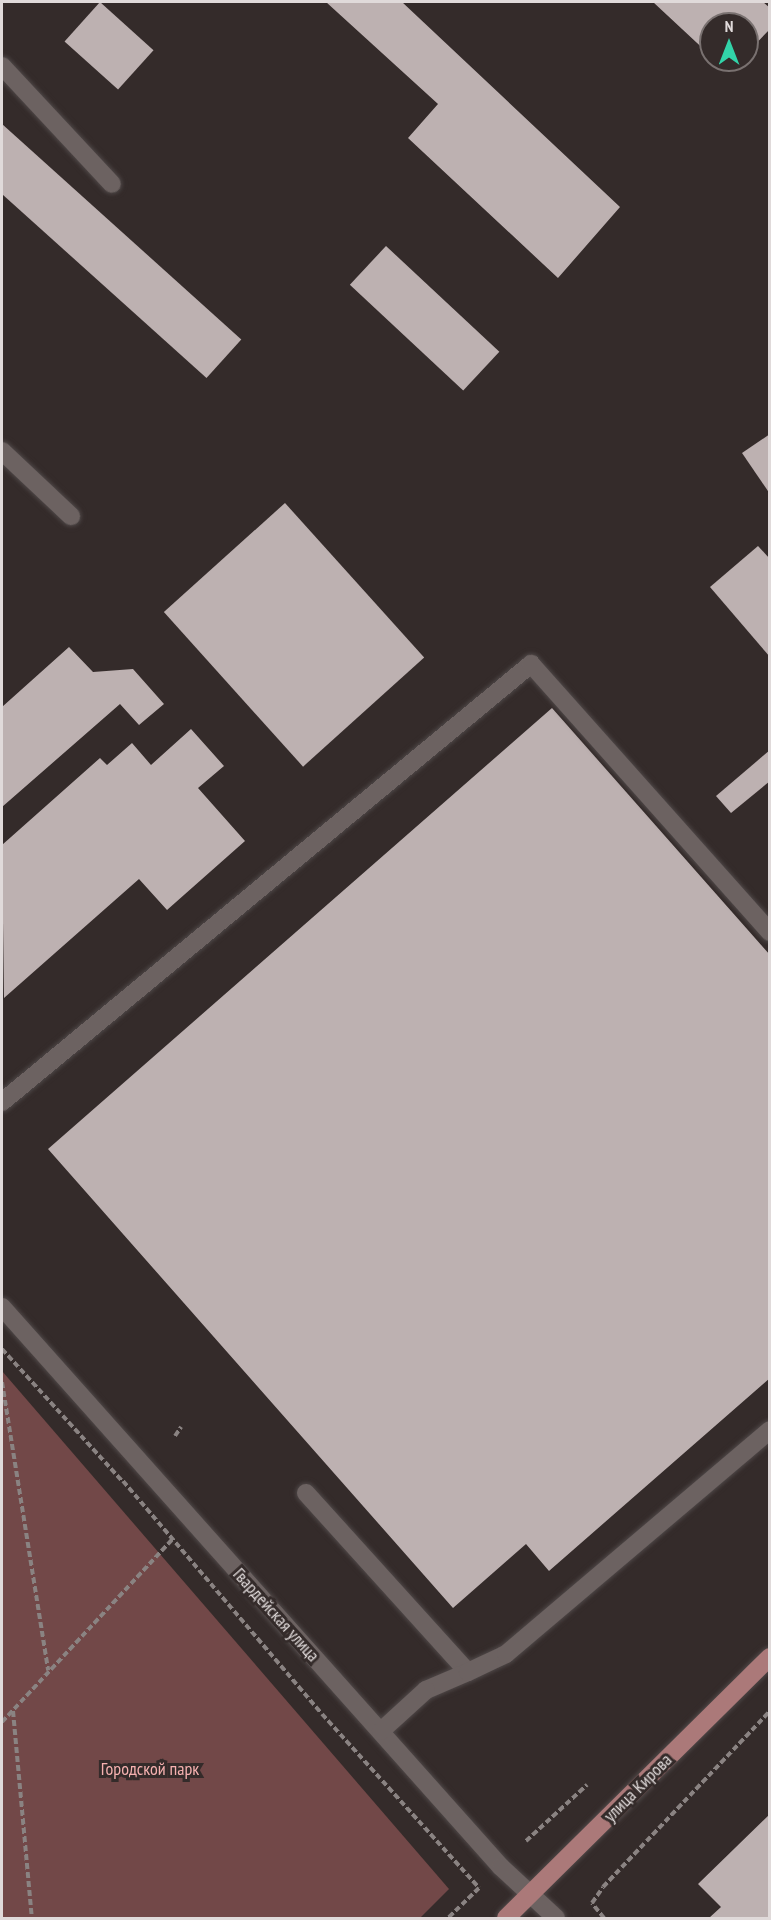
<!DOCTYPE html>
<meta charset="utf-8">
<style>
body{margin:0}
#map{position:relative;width:771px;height:1920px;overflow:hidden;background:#342b2a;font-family:"PT Sans Narrow",sans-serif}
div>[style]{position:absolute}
.green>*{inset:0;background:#724848}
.building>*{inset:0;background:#bdb1b1;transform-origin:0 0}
.path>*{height:4px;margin-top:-2px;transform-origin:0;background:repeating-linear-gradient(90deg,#8a8382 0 6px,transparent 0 9px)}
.roads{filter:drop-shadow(0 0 2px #4e4747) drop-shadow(0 0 2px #4e4747)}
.minor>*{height:18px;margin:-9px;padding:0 9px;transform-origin:9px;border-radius:9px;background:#6c6261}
.major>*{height:18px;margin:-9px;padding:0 9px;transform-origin:9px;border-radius:9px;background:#ab7979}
span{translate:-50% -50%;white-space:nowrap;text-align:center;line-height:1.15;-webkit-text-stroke:6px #342b2a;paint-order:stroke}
.street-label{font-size:18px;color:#e0dada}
.park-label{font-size:18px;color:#f6b1b0}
.frame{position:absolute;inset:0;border:3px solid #e0dada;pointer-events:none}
.north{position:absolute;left:699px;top:12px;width:60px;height:60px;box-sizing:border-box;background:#342b2a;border:2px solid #797170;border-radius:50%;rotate:0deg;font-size:16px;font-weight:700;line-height:24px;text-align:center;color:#e0dada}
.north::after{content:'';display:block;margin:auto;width:21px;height:27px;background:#32d4a9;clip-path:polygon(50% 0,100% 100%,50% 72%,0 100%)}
</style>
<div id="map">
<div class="green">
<div style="clip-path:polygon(2px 1371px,449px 1889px,420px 1918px,2px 1918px)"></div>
</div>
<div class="building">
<div style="left:100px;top:2px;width:72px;height:53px;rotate:42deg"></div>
<div style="clip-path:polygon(326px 2px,402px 2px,620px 207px,558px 278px,408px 138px,438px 104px)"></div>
<div style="clip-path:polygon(653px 2px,763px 2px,770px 8px,770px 29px,747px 53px,747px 24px,711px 24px,711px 56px)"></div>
<div style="clip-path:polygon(715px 60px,740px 60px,729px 72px)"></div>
<div style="left:2px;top:124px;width:322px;height:52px;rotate:42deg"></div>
<div style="left:386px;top:246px;width:155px;height:53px;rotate:43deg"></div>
<div style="clip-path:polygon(770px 434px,770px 494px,742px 453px)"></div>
<div style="left:285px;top:503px;width:208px;height:163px;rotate:48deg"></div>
<div style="clip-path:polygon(758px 546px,770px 559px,770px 657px,710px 587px)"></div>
<div style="clip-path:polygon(69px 647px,93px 672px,133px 669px,164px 704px,139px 725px,120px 704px,2px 807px,2px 707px)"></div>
<div style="clip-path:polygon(552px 708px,770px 955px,770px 1378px,549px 1571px,526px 1544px,453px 1608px,48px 1149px)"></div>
<div style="clip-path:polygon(191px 729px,224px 766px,198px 788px,245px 841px,167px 910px,139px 879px,4px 998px,2px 845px,100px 758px,107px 765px,132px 743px,151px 765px)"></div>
<div style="clip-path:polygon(770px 750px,770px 781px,731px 813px,716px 796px)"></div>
<div style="clip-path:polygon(770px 1814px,770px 1918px,709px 1918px,721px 1907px,698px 1884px)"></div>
</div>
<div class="path">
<div style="left:2px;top:1349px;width:178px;rotate:47.7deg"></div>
<div style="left:2px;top:1382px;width:292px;rotate:80.9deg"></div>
<div style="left:175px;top:1436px;width:11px;rotate:-56deg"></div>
<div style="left:123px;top:1481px;width:306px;rotate:49.5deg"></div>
<div style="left:322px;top:1714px;width:234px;rotate:47.9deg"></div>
<div style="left:479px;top:1888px;width:43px;rotate:135.9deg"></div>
<div style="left:13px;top:1711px;width:208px;rotate:84.8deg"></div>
<div style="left:2px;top:1722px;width:249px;rotate:-47deg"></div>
<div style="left:526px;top:1841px;width:83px;rotate:-42.6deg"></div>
<div style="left:604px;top:1918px;width:19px;rotate:-129deg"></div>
<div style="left:592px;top:1903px;width:19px;rotate:-55deg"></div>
<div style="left:603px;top:1887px;width:243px;rotate:-46.5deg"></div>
</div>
<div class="roads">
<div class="minor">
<div style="left:2px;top:66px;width:161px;rotate:47deg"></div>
<div style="left:2px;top:451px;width:95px;rotate:43.3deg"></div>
<div style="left:2px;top:1102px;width:687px;rotate:-39.62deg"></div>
<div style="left:531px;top:664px;width:359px;rotate:48.3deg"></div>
<div style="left:2px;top:1307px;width:750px;rotate:48.3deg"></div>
<div style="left:501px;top:1867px;width:75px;rotate:42.8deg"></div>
<div style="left:306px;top:1493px;width:241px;rotate:47.9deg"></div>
<div style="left:468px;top:1672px;width:46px;rotate:156.8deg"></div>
<div style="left:426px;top:1690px;width:61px;rotate:137.7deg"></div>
<div style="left:468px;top:1672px;width:42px;rotate:-25.3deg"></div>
<div style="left:506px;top:1654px;width:346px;rotate:-40.3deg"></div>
</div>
<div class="major">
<div style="left:506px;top:1918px;width:371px;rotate:-44.7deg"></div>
</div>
</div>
<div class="street-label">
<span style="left:276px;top:1615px;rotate:48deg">Гвардейская улица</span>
<span style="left:638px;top:1788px;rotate:-45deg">улица Кирова</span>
</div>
<div class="park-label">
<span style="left:150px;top:1769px">Городской парк</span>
</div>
<div class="frame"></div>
<div class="north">N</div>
</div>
